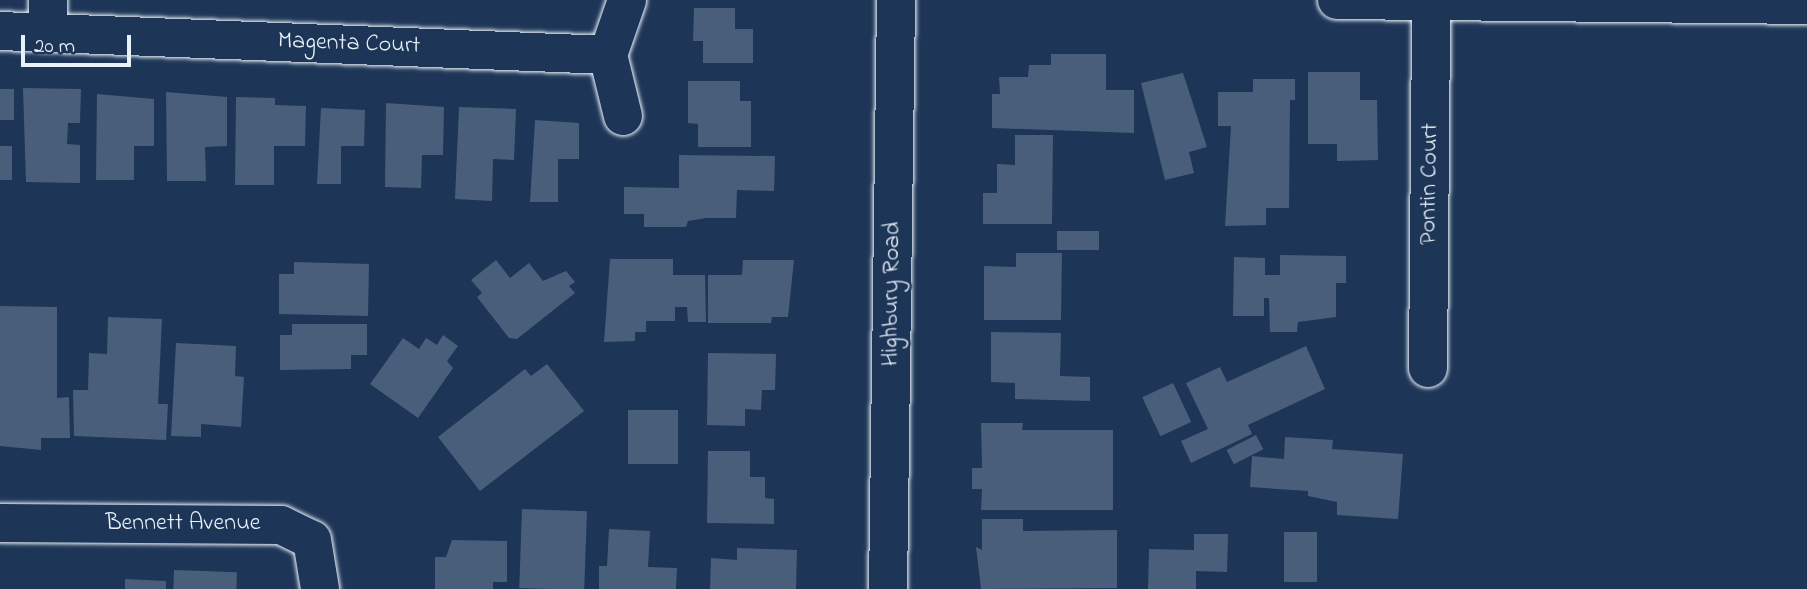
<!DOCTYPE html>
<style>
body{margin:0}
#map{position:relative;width:1807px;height:589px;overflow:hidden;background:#1d3557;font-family:"Indie Flower",sans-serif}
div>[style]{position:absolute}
.building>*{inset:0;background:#495e7a;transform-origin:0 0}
.roads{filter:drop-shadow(0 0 2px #e8f1f8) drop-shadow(0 0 2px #e8f1f8)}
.street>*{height:38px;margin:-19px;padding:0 19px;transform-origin:19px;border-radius:19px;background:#1d3557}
.primary>*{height:38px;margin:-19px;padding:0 19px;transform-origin:19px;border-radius:19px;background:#1d3557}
span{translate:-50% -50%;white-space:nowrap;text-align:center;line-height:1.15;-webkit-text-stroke:5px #1d3557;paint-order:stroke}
.street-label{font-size:24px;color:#e8f1f8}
.scale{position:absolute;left:21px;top:35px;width:110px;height:32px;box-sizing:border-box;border:4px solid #e8f1f8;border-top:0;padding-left:9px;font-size:21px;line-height:24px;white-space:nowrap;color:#e8f1f8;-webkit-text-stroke:5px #1d3557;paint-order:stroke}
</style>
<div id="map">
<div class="building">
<div style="clip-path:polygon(694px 8px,735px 8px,735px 29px,753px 29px,753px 63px,703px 63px,703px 41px,693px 41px)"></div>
<div style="clip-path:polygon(1051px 54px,1106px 54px,1106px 90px,1134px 90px,1134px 133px,992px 128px,992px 94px,1000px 94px,999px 77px,1028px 77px,1029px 65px,1051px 65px)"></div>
<div style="clip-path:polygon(1308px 72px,1360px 72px,1360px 100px,1377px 100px,1378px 160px,1337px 161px,1337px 144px,1308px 144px)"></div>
<div style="clip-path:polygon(1183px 73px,1207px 147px,1189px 152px,1194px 173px,1165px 180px,1141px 83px)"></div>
<div style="clip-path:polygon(1253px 79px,1295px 79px,1295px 100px,1290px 100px,1289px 208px,1266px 208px,1266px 225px,1225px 226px,1231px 126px,1218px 126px,1218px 92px,1253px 92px)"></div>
<div style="clip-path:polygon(688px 81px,740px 81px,740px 101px,751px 101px,751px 147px,698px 147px,698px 124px,688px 123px)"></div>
<div style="clip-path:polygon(23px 88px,81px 89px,80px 123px,68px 123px,67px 144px,80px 145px,80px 183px,26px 182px)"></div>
<div style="left:0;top:89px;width:14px;height:31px"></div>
<div style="clip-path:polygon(166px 92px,227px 97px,227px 146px,205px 147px,206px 181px,167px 181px)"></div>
<div style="clip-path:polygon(97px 94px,154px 99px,154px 146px,134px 146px,134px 180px,96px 180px)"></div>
<div style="clip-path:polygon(236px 97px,275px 98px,275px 105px,306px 106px,305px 146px,274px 146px,274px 185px,235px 185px)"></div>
<div style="clip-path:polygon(386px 103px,444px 107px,443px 155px,422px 155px,421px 188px,385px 187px)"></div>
<div style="clip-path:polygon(459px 107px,516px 109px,514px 160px,493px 159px,492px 201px,455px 199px)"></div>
<div style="clip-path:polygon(321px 108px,365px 110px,364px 146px,341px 146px,341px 184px,317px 184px)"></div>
<div style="clip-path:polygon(535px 120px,579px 123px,579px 159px,558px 159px,558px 202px,530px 202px)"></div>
<div style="clip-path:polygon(1015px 135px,1053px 135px,1052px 224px,983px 224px,983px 193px,997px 193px,997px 164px,1015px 165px)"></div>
<div style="left:0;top:146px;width:12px;height:34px"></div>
<div style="clip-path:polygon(679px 155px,775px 156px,774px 191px,737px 190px,736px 218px,706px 218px,688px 221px,686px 227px,644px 227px,644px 214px,624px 214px,624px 187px,679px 188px)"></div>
<div style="left:1057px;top:231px;width:42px;height:19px"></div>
<div style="clip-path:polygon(1016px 253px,1062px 253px,1061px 320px,984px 320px,984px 266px,1016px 267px)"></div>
<div style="clip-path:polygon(1280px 255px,1346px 256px,1346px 283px,1336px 283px,1336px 317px,1298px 322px,1297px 332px,1270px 332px,1269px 298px,1264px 298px,1264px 316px,1233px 316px,1234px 257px,1265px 258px,1265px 275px,1280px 275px)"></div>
<div style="clip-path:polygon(610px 259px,673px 259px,673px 275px,705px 275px,706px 322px,688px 322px,687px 307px,675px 307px,675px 321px,646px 321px,646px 332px,635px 332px,635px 341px,604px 342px)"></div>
<div style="clip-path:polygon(496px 260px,510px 278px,529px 263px,543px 281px,566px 271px,575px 282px,569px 286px,575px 293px,517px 339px,509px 338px,477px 297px,482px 293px,471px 280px)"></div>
<div style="clip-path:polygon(743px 260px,794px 260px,788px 317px,772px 317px,771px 323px,708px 323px,708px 275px,742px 275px)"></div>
<div style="clip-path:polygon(294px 262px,369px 264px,368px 316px,279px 314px,279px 274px,294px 274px)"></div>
<div style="clip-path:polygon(0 306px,57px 307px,57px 398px,69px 397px,70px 438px,41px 438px,41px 450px,0 446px)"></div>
<div style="clip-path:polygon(108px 317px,162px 319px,158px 404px,168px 404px,166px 440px,74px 436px,73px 390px,88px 390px,89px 353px,107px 354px)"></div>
<div style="clip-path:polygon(292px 324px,367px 324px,367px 355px,351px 355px,351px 369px,280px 370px,280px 335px,292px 335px)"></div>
<div style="clip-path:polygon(991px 332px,1061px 333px,1060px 376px,1090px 377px,1090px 401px,1015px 399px,1015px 383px,991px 382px)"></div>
<div style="clip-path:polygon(443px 335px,458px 346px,447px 361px,453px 368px,418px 418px,370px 384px,403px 338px,419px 349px,426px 338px,437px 345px)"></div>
<div style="clip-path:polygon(176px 343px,236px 346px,235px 376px,244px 377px,241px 427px,201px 424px,201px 437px,171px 436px)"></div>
<div style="clip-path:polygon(1306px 346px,1325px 389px,1248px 425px,1252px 434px,1191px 463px,1181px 441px,1208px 429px,1186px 383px,1220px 367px,1227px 382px)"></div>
<div style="clip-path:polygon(708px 353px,776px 354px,775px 390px,762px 390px,761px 410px,745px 409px,745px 426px,707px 425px)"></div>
<div style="clip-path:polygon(547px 364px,584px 411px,480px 491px,438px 437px,525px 369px,531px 376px)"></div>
<div style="left:1173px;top:383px;width:43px;height:34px;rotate:65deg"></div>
<div style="left:628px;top:410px;width:50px;height:54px"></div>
<div style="clip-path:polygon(981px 423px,1023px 423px,1022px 430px,1113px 430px,1113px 510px,981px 510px,982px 489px,972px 489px,972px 468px,982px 468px)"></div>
<div style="left:1256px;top:435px;width:16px;height:33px;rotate:63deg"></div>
<div style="clip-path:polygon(1285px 437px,1333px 440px,1332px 449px,1403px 454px,1398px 519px,1337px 515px,1337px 502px,1308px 496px,1308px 491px,1250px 487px,1252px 456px,1284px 459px)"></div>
<div style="clip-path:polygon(708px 451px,750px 451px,750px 477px,765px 477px,765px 498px,774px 499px,774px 524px,707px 523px)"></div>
<div style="left:522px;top:509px;width:65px;height:79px;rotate:2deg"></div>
<div style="clip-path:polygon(982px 519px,1023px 519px,1023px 531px,1117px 530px,1117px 588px,981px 589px,976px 547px,982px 550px)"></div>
<div style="clip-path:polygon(609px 529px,650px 531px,648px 567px,677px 568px,676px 589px,599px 589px,599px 566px,607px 566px)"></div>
<div style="left:1284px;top:532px;width:33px;height:50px"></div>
<div style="clip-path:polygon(1194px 534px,1228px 534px,1227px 572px,1196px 571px,1196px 589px,1148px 589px,1149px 549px,1194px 550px)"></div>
<div style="clip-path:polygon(452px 540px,507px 541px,507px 582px,493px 582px,493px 589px,435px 589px,435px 557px,446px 557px)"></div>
<div style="clip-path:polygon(737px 548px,797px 550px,796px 589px,710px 589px,711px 558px,737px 560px)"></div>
<div style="left:174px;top:570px;width:63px;height:19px;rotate:2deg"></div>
<div style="clip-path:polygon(125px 579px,166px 581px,166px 589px,125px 589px)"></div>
</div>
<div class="roads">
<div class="street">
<div style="left:1337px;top:0;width:470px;rotate:0.6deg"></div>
<div style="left:0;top:31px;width:608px;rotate:2.26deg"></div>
<div style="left:48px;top:32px;width:32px;rotate:-90deg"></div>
<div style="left:623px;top:116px;width:63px;rotate:-103.8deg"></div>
<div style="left:608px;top:55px;width:58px;rotate:-70.9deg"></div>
<div style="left:1428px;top:368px;width:367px;rotate:-89.5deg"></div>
<div style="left:0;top:523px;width:281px;rotate:0.4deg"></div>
<div style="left:281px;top:525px;width:34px;rotate:26deg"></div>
<div style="left:312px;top:540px;width:50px;rotate:80.7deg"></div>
</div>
<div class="primary">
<div style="left:888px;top:589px;width:589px;rotate:-89.22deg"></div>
</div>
</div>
<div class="street-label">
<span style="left:349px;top:44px;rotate:2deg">Magenta Court</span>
<span style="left:1430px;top:184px;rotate:-89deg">Pontin Court</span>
<span style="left:892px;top:294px;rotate:-89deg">Highbury Road</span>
<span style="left:183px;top:524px">Bennett Avenue</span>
</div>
<div class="scale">20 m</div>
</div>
